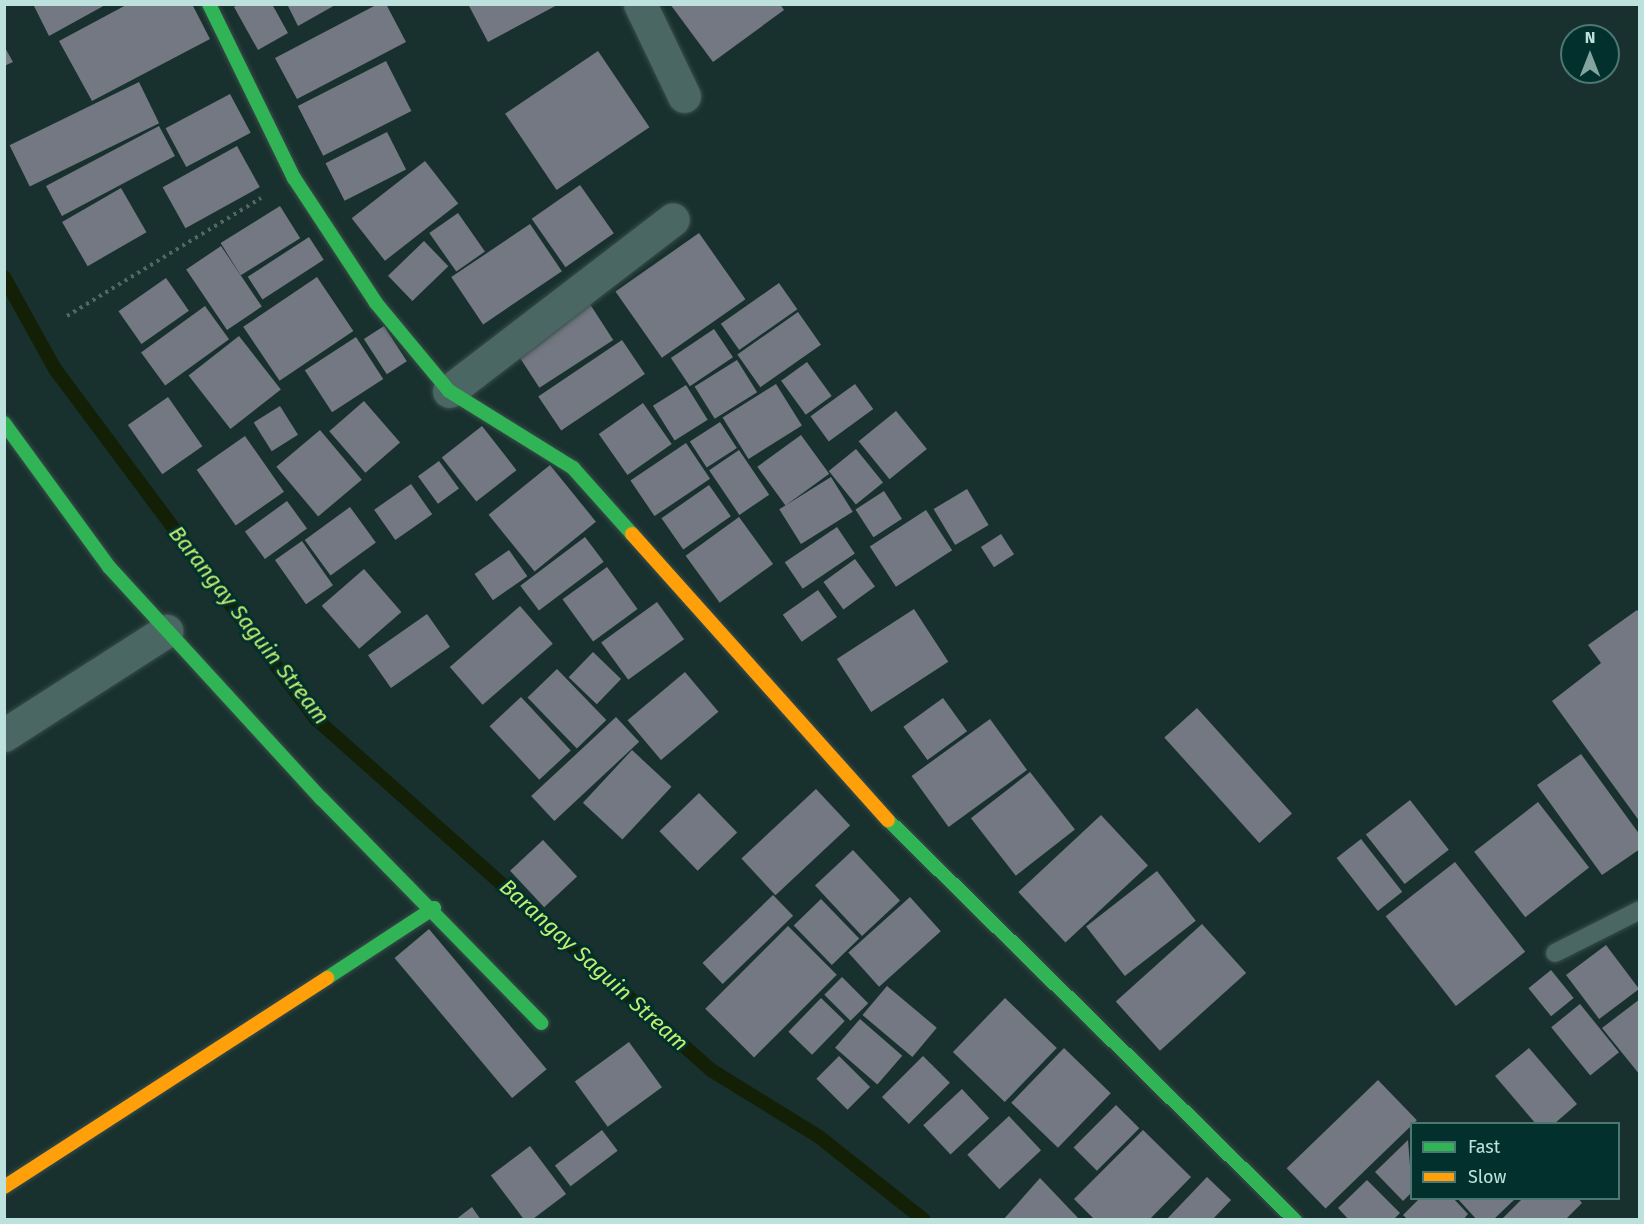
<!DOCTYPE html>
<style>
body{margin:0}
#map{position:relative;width:1644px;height:1224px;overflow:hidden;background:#19312e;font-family:"Fira Sans",sans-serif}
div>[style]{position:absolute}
.stream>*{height:14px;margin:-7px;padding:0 7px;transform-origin:7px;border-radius:7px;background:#142005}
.building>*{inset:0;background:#737882;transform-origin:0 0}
.path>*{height:4px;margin-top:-2px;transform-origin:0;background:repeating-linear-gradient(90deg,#506764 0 3px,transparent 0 7.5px)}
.roads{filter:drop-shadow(0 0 2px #384d4a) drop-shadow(0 0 2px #384d4a)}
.lane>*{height:18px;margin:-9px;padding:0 9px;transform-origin:9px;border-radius:9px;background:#4b6764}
.street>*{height:33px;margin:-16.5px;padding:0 16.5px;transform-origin:16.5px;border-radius:16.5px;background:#4b6764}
.fast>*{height:14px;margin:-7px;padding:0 7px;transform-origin:7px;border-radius:7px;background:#30b455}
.slow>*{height:14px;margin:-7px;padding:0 7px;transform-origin:7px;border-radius:7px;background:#ff9f0a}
span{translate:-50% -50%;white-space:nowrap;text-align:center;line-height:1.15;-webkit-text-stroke:6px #02302c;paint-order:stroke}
.water-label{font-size:22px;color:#c1ed71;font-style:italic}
.frame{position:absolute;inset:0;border:6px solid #bde2dd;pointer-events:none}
.legend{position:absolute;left:1410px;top:1122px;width:210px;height:78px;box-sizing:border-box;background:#02302c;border:2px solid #4d7773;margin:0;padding:8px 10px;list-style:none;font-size:18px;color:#bde2dd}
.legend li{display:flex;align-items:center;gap:12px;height:30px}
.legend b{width:30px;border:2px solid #4d7773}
.north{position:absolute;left:1560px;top:24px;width:60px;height:60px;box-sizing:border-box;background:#02302c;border:2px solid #4d7773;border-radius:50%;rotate:0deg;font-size:16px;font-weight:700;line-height:24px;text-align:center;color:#bde2dd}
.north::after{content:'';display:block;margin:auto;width:21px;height:27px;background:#84a4a0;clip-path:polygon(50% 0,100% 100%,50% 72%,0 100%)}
</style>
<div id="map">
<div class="stream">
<div style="left:4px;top:277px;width:105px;rotate:61deg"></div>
<div style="left:55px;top:369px;width:437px;rotate:53.3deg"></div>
<div style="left:316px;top:719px;width:528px;rotate:41.62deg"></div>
<div style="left:711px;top:1070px;width:126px;rotate:31.7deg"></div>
<div style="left:818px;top:1136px;width:135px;rotate:38.4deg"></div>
</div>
<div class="building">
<div style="clip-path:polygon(33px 4px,107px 4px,49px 36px)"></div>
<div style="clip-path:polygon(128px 4px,192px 4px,210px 39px,92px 101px,59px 41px)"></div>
<div style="clip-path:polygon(239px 4px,272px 4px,288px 33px,258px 50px,234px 7px)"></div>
<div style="clip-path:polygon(287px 4px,337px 4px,298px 26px)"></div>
<div style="clip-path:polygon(378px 4px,386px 4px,406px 42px,297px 99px,275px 58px)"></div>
<div style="clip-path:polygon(468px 4px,559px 4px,488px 42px)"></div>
<div style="clip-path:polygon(670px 4px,780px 4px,784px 10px,713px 62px)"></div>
<div style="clip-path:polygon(4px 46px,13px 62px,4px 66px)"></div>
<div style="left:598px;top:51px;width:92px;height:112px;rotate:56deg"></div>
<div style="left:386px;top:61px;width:56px;height:99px;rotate:63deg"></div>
<div style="left:139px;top:82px;width:46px;height:144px;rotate:64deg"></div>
<div style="left:230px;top:94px;width:44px;height:73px;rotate:62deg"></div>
<div style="left:159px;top:126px;width:34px;height:128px;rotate:62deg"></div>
<div style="left:387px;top:132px;width:42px;height:69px;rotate:63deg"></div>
<div style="left:237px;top:146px;width:47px;height:85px;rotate:61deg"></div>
<div style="left:425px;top:161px;width:54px;height:93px;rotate:52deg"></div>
<div style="left:580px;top:185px;width:59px;height:59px;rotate:55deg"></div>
<div style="left:121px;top:188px;width:51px;height:68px;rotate:60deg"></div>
<div style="left:280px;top:206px;width:38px;height:70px;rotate:58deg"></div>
<div style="left:458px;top:213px;width:47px;height:35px;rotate:55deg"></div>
<div style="left:530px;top:224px;width:57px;height:95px;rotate:56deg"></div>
<div style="left:699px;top:233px;width:81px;height:102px;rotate:55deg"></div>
<div style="left:309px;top:237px;width:27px;height:73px;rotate:57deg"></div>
<div style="left:424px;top:241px;width:35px;height:50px;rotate:46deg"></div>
<div style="left:221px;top:246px;width:73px;height:42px;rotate:56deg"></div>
<div style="left:317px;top:277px;width:65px;height:89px;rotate:56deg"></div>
<div style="left:166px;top:278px;width:40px;height:58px;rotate:55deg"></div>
<div style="left:779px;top:283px;width:32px;height:71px;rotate:55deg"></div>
<div style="left:586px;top:298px;width:50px;height:88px;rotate:57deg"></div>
<div style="left:205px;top:306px;width:41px;height:79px;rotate:54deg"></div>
<div style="left:798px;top:312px;width:40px;height:74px;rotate:55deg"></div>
<div style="left:384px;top:326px;width:42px;height:24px;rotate:57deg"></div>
<div style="left:714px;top:329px;width:34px;height:52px;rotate:56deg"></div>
<div style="left:239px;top:336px;width:68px;height:64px;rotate:52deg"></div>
<div style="left:356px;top:337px;width:50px;height:61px;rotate:57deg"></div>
<div style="left:622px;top:340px;width:41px;height:101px;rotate:56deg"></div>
<div style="left:737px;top:360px;width:38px;height:50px;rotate:58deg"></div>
<div style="left:807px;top:362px;width:42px;height:32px;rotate:54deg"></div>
<div style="left:776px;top:384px;width:49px;height:63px;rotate:58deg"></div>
<div style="left:855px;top:384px;width:31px;height:55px;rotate:54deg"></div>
<div style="left:686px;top:385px;width:41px;height:39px;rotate:58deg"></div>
<div style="left:168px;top:397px;width:60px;height:49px;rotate:55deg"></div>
<div style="left:364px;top:401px;width:55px;height:46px;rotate:49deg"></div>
<div style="left:643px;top:403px;width:50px;height:54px;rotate:55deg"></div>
<div style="left:280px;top:406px;width:34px;height:31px;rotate:58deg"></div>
<div style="left:896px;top:411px;width:49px;height:48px;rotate:51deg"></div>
<div style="left:720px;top:422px;width:31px;height:36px;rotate:57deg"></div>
<div style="left:482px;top:426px;width:56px;height:51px;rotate:52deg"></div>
<div style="left:320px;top:430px;width:65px;height:57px;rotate:50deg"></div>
<div style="left:801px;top:435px;width:48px;height:54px;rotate:54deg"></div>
<div style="left:245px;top:436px;width:68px;height:59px;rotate:55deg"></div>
<div style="left:686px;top:443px;width:43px;height:67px;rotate:56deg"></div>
<div style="left:856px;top:449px;width:43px;height:35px;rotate:51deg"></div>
<div style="left:739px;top:450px;width:54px;height:36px;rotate:56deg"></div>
<div style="left:439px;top:461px;width:34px;height:26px;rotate:54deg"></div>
<div style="left:550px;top:465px;width:73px;height:79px;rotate:51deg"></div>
<div style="left:831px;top:477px;width:41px;height:61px;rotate:58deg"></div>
<div style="left:411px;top:484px;width:37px;height:45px;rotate:55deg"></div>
<div style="left:709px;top:485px;width:38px;height:58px;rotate:55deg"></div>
<div style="left:967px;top:489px;width:42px;height:39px;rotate:59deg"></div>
<div style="left:884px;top:491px;width:33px;height:34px;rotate:57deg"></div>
<div style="left:287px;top:501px;width:34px;height:52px;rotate:54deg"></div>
<div style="left:350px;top:507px;width:44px;height:56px;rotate:54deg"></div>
<div style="left:926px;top:510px;width:48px;height:67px;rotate:57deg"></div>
<div style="left:739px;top:517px;width:58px;height:66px;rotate:54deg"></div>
<div style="left:837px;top:527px;width:32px;height:63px;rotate:56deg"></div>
<div style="left:1001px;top:534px;width:24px;height:24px;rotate:57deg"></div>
<div style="left:585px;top:537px;width:31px;height:81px;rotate:53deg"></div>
<div style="left:302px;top:541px;width:54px;height:33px;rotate:55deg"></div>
<div style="left:509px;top:550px;width:32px;height:42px;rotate:55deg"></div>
<div style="left:855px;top:559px;width:34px;height:39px;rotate:54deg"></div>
<div style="left:607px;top:567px;width:52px;height:55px;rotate:54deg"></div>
<div style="left:364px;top:569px;width:57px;height:56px;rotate:49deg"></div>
<div style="left:818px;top:590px;width:33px;height:43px;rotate:55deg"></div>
<div style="left:657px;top:602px;width:46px;height:69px;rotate:54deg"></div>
<div style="left:520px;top:606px;width:50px;height:93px;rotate:49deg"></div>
<div style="left:914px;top:609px;width:63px;height:92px;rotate:57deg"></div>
<div style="clip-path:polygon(1637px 610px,1640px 613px,1640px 822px,1552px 701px,1601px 663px,1588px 645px)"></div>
<div style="left:427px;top:614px;width:40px;height:72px;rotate:55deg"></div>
<div style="left:593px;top:652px;width:39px;height:35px;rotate:44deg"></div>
<div style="left:557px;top:669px;width:71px;height:41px;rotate:46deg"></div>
<div style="left:685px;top:672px;width:52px;height:75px;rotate:50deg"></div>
<div style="left:521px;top:697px;width:73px;height:43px;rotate:47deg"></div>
<div style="left:943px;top:698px;width:41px;height:49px;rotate:54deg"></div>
<div style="left:1197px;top:708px;width:142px;height:44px;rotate:48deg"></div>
<div style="left:616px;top:717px;width:34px;height:116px;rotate:47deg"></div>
<div style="left:990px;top:719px;width:63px;height:97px;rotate:54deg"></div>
<div style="left:632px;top:750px;width:54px;height:72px;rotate:43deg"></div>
<div style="clip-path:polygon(1581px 754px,1640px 835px,1640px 849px,1602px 875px,1537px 785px)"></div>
<div style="left:1030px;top:772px;width:73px;height:75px;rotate:52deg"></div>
<div style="left:816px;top:789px;width:50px;height:102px;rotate:47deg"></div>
<div style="left:699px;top:793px;width:55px;height:55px;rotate:46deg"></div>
<div style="left:1410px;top:800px;width:63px;height:56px;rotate:52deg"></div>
<div style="left:1538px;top:802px;width:83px;height:81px;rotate:52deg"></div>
<div style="left:1101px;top:815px;width:69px;height:113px;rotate:47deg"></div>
<div style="left:1361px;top:839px;width:67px;height:31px;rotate:52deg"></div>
<div style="left:543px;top:840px;width:50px;height:45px;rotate:47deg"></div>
<div style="left:853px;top:850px;width:69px;height:52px;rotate:47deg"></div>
<div style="left:1455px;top:862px;width:114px;height:88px;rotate:52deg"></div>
<div style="left:1157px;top:871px;width:63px;height:90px;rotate:52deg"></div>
<div style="left:773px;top:895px;width:29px;height:98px;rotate:46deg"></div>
<div style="left:910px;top:897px;width:46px;height:83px;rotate:48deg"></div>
<div style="left:821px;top:899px;width:55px;height:38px;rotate:46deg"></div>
<div style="left:1202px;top:924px;width:66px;height:116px;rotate:48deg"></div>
<div style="left:788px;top:926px;width:69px;height:117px;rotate:45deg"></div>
<div style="left:429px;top:929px;width:183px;height:45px;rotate:50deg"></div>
<div style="left:1606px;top:945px;width:55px;height:50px;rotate:53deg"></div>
<div style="left:1551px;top:970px;width:36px;height:29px;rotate:51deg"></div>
<div style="left:842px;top:977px;width:37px;height:25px;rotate:45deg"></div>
<div style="left:887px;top:986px;width:65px;height:38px;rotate:40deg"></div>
<div style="left:821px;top:998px;width:33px;height:47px;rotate:44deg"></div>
<div style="left:1005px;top:998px;width:72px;height:75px;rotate:44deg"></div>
<div style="clip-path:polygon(1640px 999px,1640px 1075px,1602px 1028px)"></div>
<div style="left:1580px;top:1004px;width:62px;height:37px;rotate:51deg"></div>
<div style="left:860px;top:1019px;width:56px;height:38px;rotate:41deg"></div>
<div style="left:629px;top:1042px;width:56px;height:67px;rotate:54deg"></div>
<div style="left:1064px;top:1048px;width:65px;height:76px;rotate:44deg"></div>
<div style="clip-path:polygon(1529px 1048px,1577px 1104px,1554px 1124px,1536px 1124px,1495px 1076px)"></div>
<div style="left:839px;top:1056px;width:44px;height:32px;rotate:45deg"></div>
<div style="left:923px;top:1056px;width:38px;height:58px;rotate:45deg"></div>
<div style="left:1378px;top:1080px;width:56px;height:127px;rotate:46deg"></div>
<div style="left:962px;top:1089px;width:40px;height:53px;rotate:47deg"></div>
<div style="left:1116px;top:1105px;width:33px;height:60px;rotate:45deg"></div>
<div style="left:1009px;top:1116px;width:47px;height:57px;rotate:47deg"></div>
<div style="left:602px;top:1130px;width:26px;height:59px;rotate:53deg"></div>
<div style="clip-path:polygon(1143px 1130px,1191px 1177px,1149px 1220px,1095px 1220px,1074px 1199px)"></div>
<div style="clip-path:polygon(1408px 1140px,1412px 1192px,1403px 1201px,1375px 1172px)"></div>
<div style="left:530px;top:1146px;width:60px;height:49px;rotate:53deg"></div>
<div style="clip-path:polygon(1207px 1177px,1231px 1200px,1212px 1220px,1166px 1220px)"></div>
<div style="clip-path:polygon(1040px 1178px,1080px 1220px,1003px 1220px)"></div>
<div style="clip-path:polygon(1367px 1180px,1400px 1213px,1393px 1220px,1349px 1220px,1338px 1208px)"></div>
<div style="clip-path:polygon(1420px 1198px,1453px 1198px,1468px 1214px,1463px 1220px,1408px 1220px,1403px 1215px)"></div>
<div style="clip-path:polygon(1457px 1198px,1516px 1198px,1493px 1220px,1477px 1220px)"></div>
<div style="clip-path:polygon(1523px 1198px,1578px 1198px,1582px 1203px,1565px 1220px,1501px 1220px)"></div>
<div style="clip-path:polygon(472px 1207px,481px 1220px,455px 1220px)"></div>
</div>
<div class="path">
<div style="left:67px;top:316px;width:227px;rotate:-31.3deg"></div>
</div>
<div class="roads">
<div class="lane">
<div style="left:1555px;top:953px;width:95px;rotate:-26.8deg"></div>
</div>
<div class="street">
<div style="left:640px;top:4px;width:102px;rotate:64.4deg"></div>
<div style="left:449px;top:391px;width:282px;rotate:-37.5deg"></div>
<div style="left:4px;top:735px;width:193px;rotate:-32.7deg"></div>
</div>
<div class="fast">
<div style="left:209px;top:4px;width:194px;rotate:64deg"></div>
<div style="left:294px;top:178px;width:149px;rotate:56.7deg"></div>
<div style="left:376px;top:303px;width:114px;rotate:50.3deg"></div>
<div style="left:449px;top:391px;width:146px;rotate:31.8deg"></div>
<div style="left:573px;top:468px;width:89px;rotate:48.2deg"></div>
<div style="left:4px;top:423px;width:178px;rotate:53.9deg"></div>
<div style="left:109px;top:567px;width:314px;rotate:47.5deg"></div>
<div style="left:321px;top:798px;width:315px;rotate:45.6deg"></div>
<div style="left:888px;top:820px;width:571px;rotate:44.5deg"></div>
<div style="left:327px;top:978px;width:128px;rotate:-33.2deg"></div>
</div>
<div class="slow">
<div style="left:632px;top:534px;width:384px;rotate:48.2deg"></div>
<div style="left:4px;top:1187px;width:385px;rotate:-32.9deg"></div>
</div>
</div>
<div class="water-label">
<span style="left:249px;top:625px;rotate:52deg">Barangay Saguin Stream</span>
<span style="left:594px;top:965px;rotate:42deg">Barangay Saguin Stream</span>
</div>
<div class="frame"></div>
<ul class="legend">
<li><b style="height:8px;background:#30b455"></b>Fast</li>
<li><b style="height:8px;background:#ff9f0a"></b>Slow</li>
</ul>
<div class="north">N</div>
</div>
